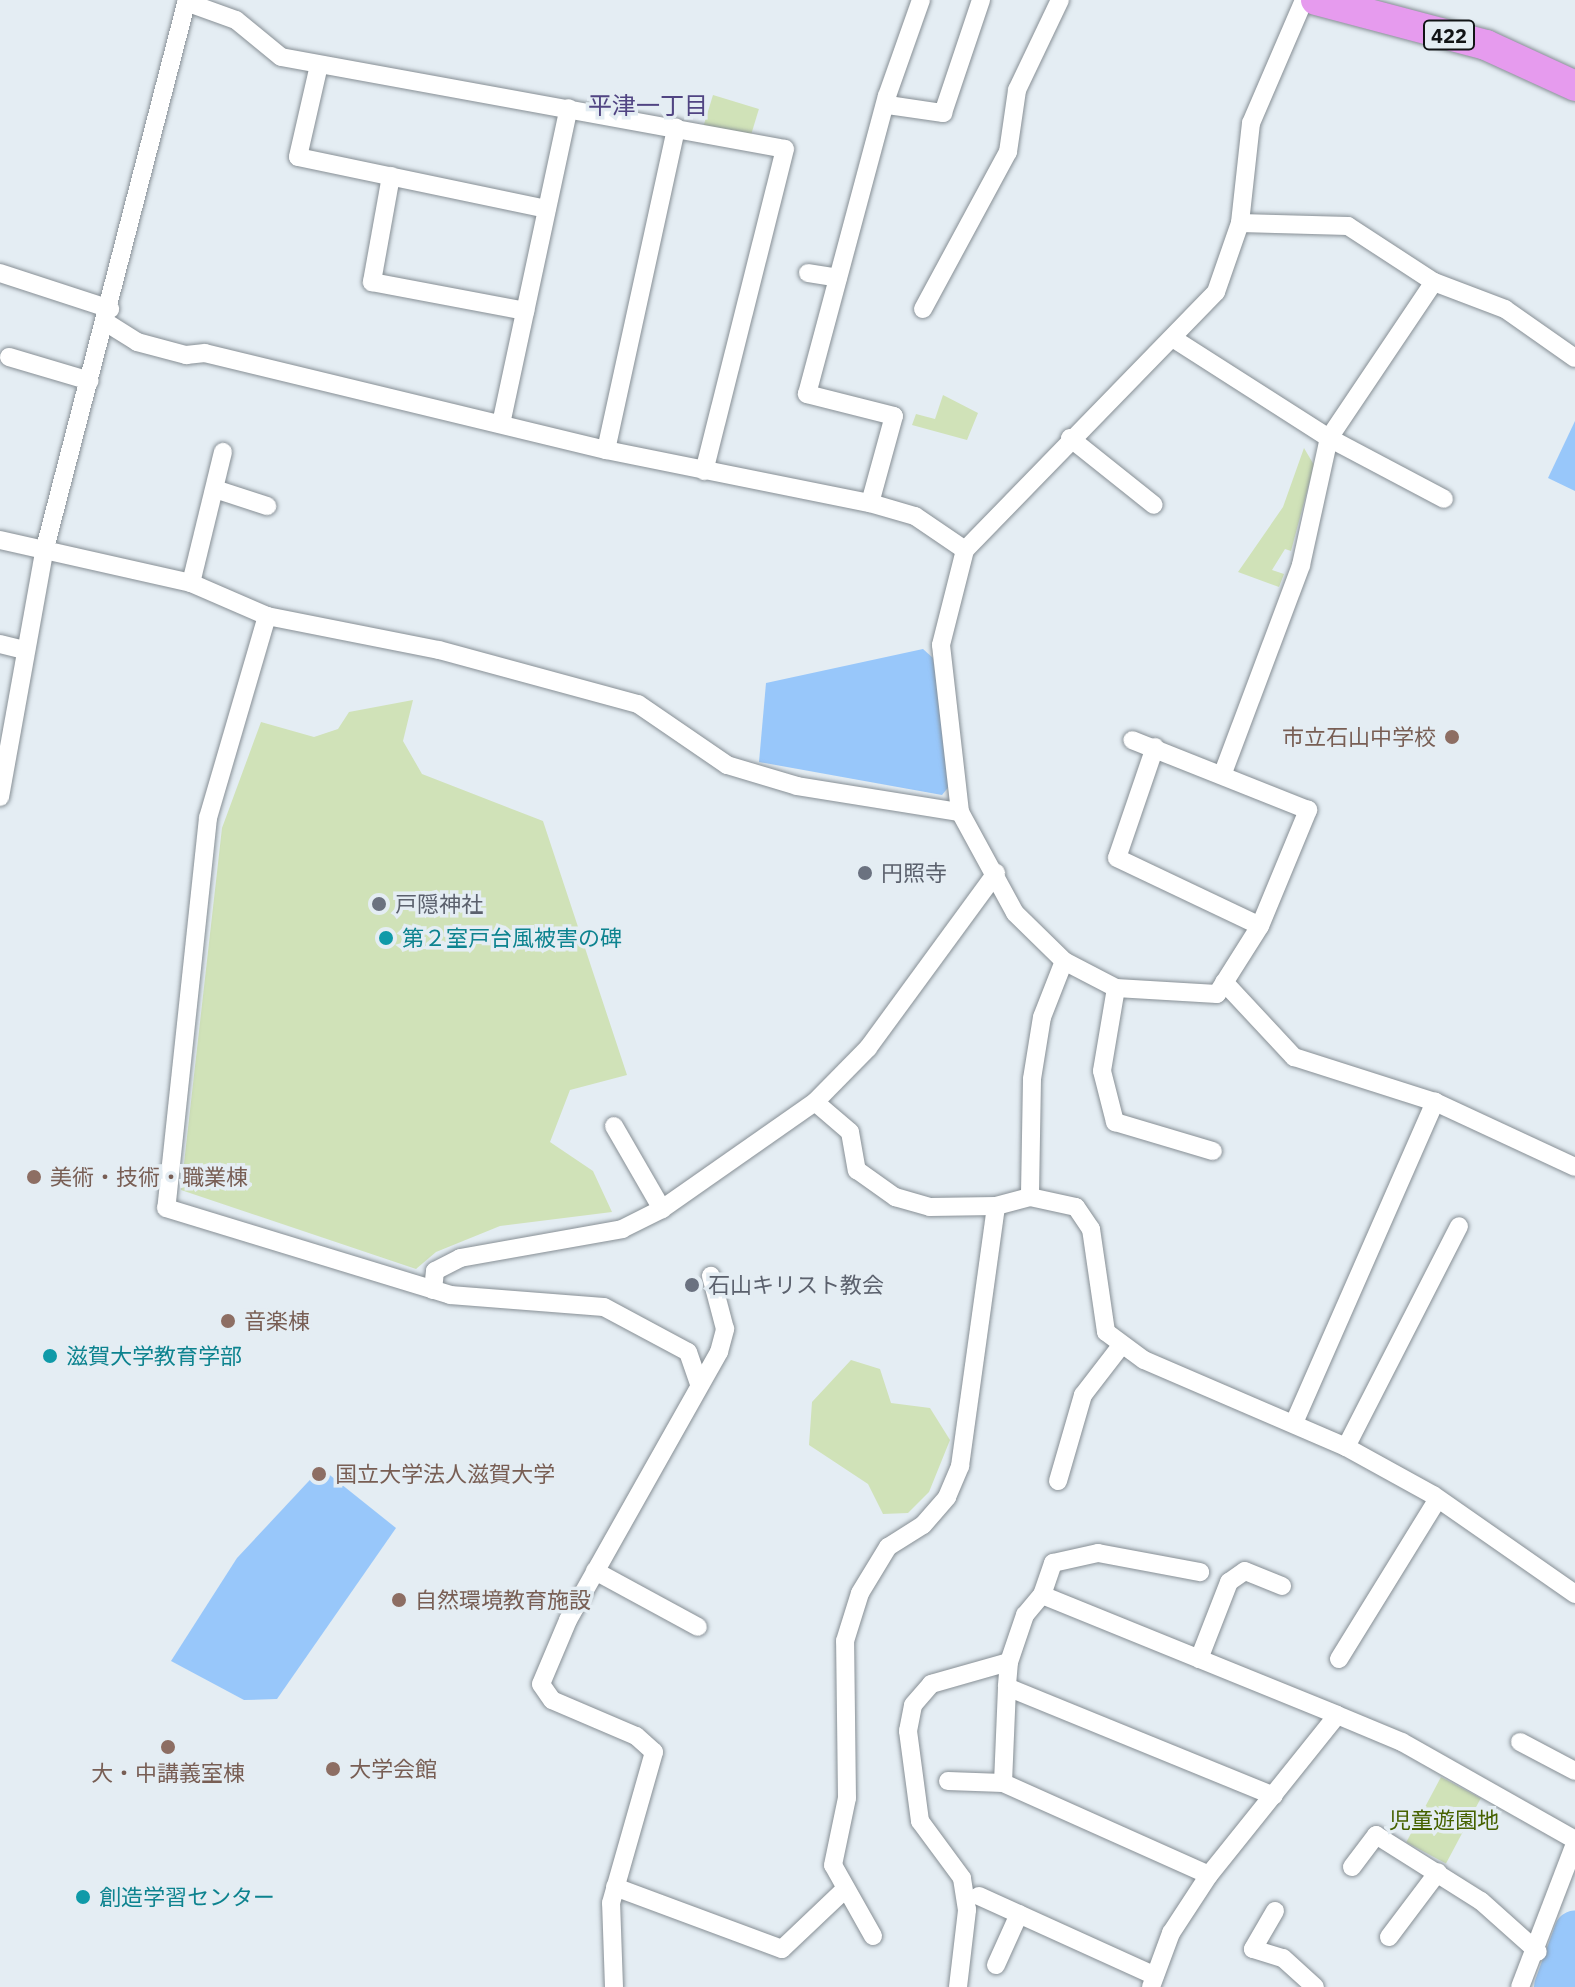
<!DOCTYPE html>
<meta charset="utf-8">
<style>
body{margin:0}
#map{position:relative;width:1575px;height:1987px;overflow:hidden;background:#e4edf3;font-family:"IBM Plex Sans","Noto Sans JP",sans-serif}
div>[style]{position:absolute}
.green>*{inset:0;background:#d0e2b8;transform-origin:0 0}
.water>*{inset:0;background:#98c7fa}
.river>*{height:42px;margin:-21px;padding:0 21px;transform-origin:21px;border-radius:21px;background:#98c7fa}
.roads{filter:drop-shadow(0 0 2px #878f95) drop-shadow(0 0 2px #878f95)}
.minor>*{height:18px;margin:-9px;padding:0 9px;transform-origin:9px;border-radius:9px;background:#fff}
.trunk>*{height:30px;margin:-15px;padding:0 15px;transform-origin:15px;border-radius:15px;background:#e69bee}
.dots>*{width:22px;height:22px;translate:-50% -50%;box-sizing:border-box;border:4px solid #e4edf3;border-radius:50%}
span{translate:-50% -50%;white-space:nowrap;text-align:center;line-height:1.15;-webkit-text-stroke:7px #e4edf3;paint-order:stroke}
.shield-label span{padding:2px 6px;background:#e4edf3;border:2px solid;border-radius:6px;-webkit-text-stroke-width:0}
.shield-label{font-size:20px;color:#111416;font-weight:700}
.education-label{font-size:22px;color:#785e54}
.right{translate:-100% -50%;text-align:right}
.left{translate:0 -50%;text-align:left}
.worship-label{font-size:22px;color:#5b616d}
.culture-label{font-size:22px;color:#0d838f}
.park-label{font-size:22px;color:#466200}
.neighbourhood-label{font-size:24px;color:#504482}
</style>
<div id="map">
<div class="green">
<div style="left:713px;top:95px;width:48px;height:32px;rotate:17deg"></div>
<div style="clip-path:polygon(943px 395px,978px 413px,967px 440px,912px 425px,916px 414px,935px 419px)"></div>
<div style="clip-path:polygon(1304px 448px,1314px 465px,1291px 551px,1285px 549px,1272px 570px,1284px 574px,1279px 587px,1238px 572px,1283px 507px)"></div>
<div style="clip-path:polygon(413px 700px,403px 741px,422px 774px,543px 821px,627px 1075px,570px 1090px,550px 1142px,593px 1171px,612px 1212px,500px 1226px,436px 1252px,416px 1269px,181px 1190px,222px 828px,261px 722px,314px 737px,338px 729px,349px 712px)"></div>
<div style="clip-path:polygon(851px 1360px,880px 1369px,891px 1403px,930px 1408px,950px 1440px,929px 1492px,908px 1513px,883px 1514px,868px 1484px,809px 1445px,812px 1402px)"></div>
<div style="left:1441px;top:1777px;width:45px;height:74px;rotate:28deg"></div>
</div>
<div class="water">
<div style="clip-path:polygon(1575px 421px,1575px 491px,1548px 478px)"></div>
<div style="clip-path:polygon(923px 649px,933px 658px,951px 784px,942px 795px,759px 762px,766px 683px)"></div>
<div style="clip-path:polygon(321px 1468px,396px 1528px,277px 1699px,244px 1700px,171px 1661px,237px 1558px)"></div>
</div>
<div class="river">
<div style="left:1555px;top:1987px;width:59px;rotate:-70deg"></div>
</div>
<div class="roads">
<div class="minor">
<div style="left:1304px;top:0;width:134px;rotate:113.3deg"></div>
<div style="left:1251px;top:123px;width:101px;rotate:96.3deg"></div>
<div style="left:1240px;top:223px;width:73px;rotate:109.2deg"></div>
<div style="left:1216px;top:292px;width:360px;rotate:134.2deg"></div>
<div style="left:965px;top:550px;width:98px;rotate:104.2deg"></div>
<div style="left:941px;top:645px;width:168px;rotate:83.5deg"></div>
<div style="left:960px;top:812px;width:115px;rotate:61.4deg"></div>
<div style="left:1015px;top:913px;width:69px;rotate:44.4deg"></div>
<div style="left:1064px;top:961px;width:60px;rotate:111.4deg"></div>
<div style="left:1042px;top:1017px;width:63px;rotate:99.2deg"></div>
<div style="left:1032px;top:1079px;width:118px;rotate:91deg"></div>
<div style="left:1030px;top:1197px;width:47px;rotate:12.3deg"></div>
<div style="left:1076px;top:1207px;width:27px;rotate:56deg"></div>
<div style="left:1091px;top:1229px;width:104px;rotate:81.7deg"></div>
<div style="left:1106px;top:1332px;width:47px;rotate:36.4deg"></div>
<div style="left:1144px;top:1360px;width:220px;rotate:23.3deg"></div>
<div style="left:1346px;top:1447px;width:99px;rotate:28.9deg"></div>
<div style="left:1433px;top:1495px;width:173px;rotate:34.9deg"></div>
<div style="left:186px;top:2px;width:53px;rotate:19.8deg"></div>
<div style="left:236px;top:20px;width:58px;rotate:39.4deg"></div>
<div style="left:281px;top:57px;width:512px;rotate:10.34deg"></div>
<div style="left:785px;top:149px;width:332px;rotate:104.1deg"></div>
<div style="left:319px;top:65px;width:94px;rotate:102.9deg"></div>
<div style="left:298px;top:157px;width:254px;rotate:11.8deg"></div>
<div style="left:888px;top:105px;width:56px;rotate:8.3deg"></div>
<div style="left:943px;top:113px;width:119px;rotate:-71.4deg"></div>
<div style="left:391px;top:176px;width:108px;rotate:100.2deg"></div>
<div style="left:372px;top:282px;width:156px;rotate:10.7deg"></div>
<div style="left:1240px;top:223px;width:108px;rotate:1.6deg"></div>
<div style="left:1348px;top:226px;width:103px;rotate:33.1deg"></div>
<div style="left:0;top:273px;width:116px;rotate:18.1deg"></div>
<div style="left:808px;top:273px;width:30px;rotate:9deg"></div>
<div style="left:923px;top:309px;width:179px;rotate:-61.6deg"></div>
<div style="left:1008px;top:152px;width:63px;rotate:-81.7deg"></div>
<div style="left:1017px;top:90px;width:100px;rotate:-64.5deg"></div>
<div style="left:107px;top:323px;width:36px;rotate:32deg"></div>
<div style="left:137px;top:342px;width:51px;rotate:14.9deg"></div>
<div style="left:186px;top:355px;width:19px;rotate:-6deg"></div>
<div style="left:205px;top:353px;width:413px;rotate:13.6deg"></div>
<div style="left:606px;top:450px;width:269px;rotate:11.4deg"></div>
<div style="left:870px;top:503px;width:47px;rotate:16.1deg"></div>
<div style="left:915px;top:516px;width:60px;rotate:34.2deg"></div>
<div style="left:1174px;top:339px;width:184px;rotate:32.6deg"></div>
<div style="left:1329px;top:438px;width:130px;rotate:27.9deg"></div>
<div style="left:9px;top:357px;width:84px;rotate:16.5deg"></div>
<div style="left:501px;top:424px;width:323px;rotate:-77.9deg"></div>
<div style="left:1070px;top:438px;width:107px;rotate:38.6deg"></div>
<div style="left:606px;top:450px;width:330px;rotate:-77.7deg"></div>
<div style="left:215px;top:489px;width:55px;rotate:18.1deg"></div>
<div style="left:870px;top:503px;width:90px;rotate:-74.6deg"></div>
<div style="left:894px;top:416px;width:90px;rotate:-165.8deg"></div>
<div style="left:807px;top:394px;width:309px;rotate:-75deg"></div>
<div style="left:887px;top:96px;width:102px;rotate:-70.5deg"></div>
<div style="left:0;top:540px;width:196px;rotate:12.7deg"></div>
<div style="left:191px;top:583px;width:83px;rotate:23.5deg"></div>
<div style="left:267px;top:616px;width:175px;rotate:11.2deg"></div>
<div style="left:439px;top:650px;width:206px;rotate:15.2deg"></div>
<div style="left:638px;top:704px;width:108px;rotate:34.4deg"></div>
<div style="left:727px;top:765px;width:73px;rotate:16.7deg"></div>
<div style="left:797px;top:786px;width:165px;rotate:9.1deg"></div>
<div style="left:191px;top:583px;width:135px;rotate:-76.3deg"></div>
<div style="left:267px;top:616px;width:210px;rotate:106.3deg"></div>
<div style="left:208px;top:818px;width:392px;rotate:96.1deg"></div>
<div style="left:166px;top:1208px;width:297px;rotate:17deg"></div>
<div style="left:450px;top:1295px;width:154px;rotate:4.5deg"></div>
<div style="left:604px;top:1307px;width:95px;rotate:28.2deg"></div>
<div style="left:688px;top:1352px;width:34px;rotate:71deg"></div>
<div style="left:0;top:644px;width:25px;rotate:14deg"></div>
<div style="left:1155px;top:747px;width:117px;rotate:108.9deg"></div>
<div style="left:1117px;top:858px;width:158px;rotate:25.4deg"></div>
<div style="left:1223px;top:773px;width:222px;rotate:-69.4deg"></div>
<div style="left:1301px;top:565px;width:130px;rotate:-77.6deg"></div>
<div style="left:1329px;top:438px;width:188px;rotate:-56.1deg"></div>
<div style="left:1434px;top:282px;width:76px;rotate:20.8deg"></div>
<div style="left:1505px;top:309px;width:85px;rotate:35deg"></div>
<div style="left:0;top:797px;width:249px;rotate:-79.8deg"></div>
<div style="left:44px;top:552px;width:570px;rotate:-75.48deg"></div>
<div style="left:1064px;top:961px;width:59px;rotate:27.4deg"></div>
<div style="left:1116px;top:988px;width:101px;rotate:3.4deg"></div>
<div style="left:1217px;top:994px;width:80px;rotate:-57.7deg"></div>
<div style="left:1260px;top:926px;width:126px;rotate:-67.5deg"></div>
<div style="left:1308px;top:810px;width:189px;rotate:-158.3deg"></div>
<div style="left:1224px;top:982px;width:103px;rotate:47deg"></div>
<div style="left:1294px;top:1057px;width:148px;rotate:17.7deg"></div>
<div style="left:1435px;top:1102px;width:154px;rotate:24.9deg"></div>
<div style="left:1116px;top:988px;width:84px;rotate:99.6deg"></div>
<div style="left:1102px;top:1071px;width:53px;rotate:75.7deg"></div>
<div style="left:1115px;top:1122px;width:102px;rotate:16.5deg"></div>
<div style="left:815px;top:1102px;width:46px;rotate:40.6deg"></div>
<div style="left:850px;top:1132px;width:39px;rotate:80deg"></div>
<div style="left:857px;top:1170px;width:47px;rotate:35.4deg"></div>
<div style="left:895px;top:1197px;width:36px;rotate:16deg"></div>
<div style="left:930px;top:1207px;width:66px;rotate:-0.9deg"></div>
<div style="left:996px;top:1206px;width:35px;rotate:-15deg"></div>
<div style="left:614px;top:1126px;width:96px;rotate:60deg"></div>
<div style="left:433px;top:1290px;width:19px;rotate:-84deg"></div>
<div style="left:435px;top:1271px;width:28px;rotate:-27deg"></div>
<div style="left:460px;top:1258px;width:165px;rotate:-10.1deg"></div>
<div style="left:622px;top:1229px;width:45px;rotate:-26.6deg"></div>
<div style="left:662px;top:1209px;width:187px;rotate:-35deg"></div>
<div style="left:815px;top:1102px;width:76px;rotate:-45.5deg"></div>
<div style="left:868px;top:1048px;width:217px;rotate:-53.8deg"></div>
<div style="left:1294px;top:1423px;width:351px;rotate:-66.3deg"></div>
<div style="left:1346px;top:1447px;width:248px;rotate:-62.9deg"></div>
<div style="left:1058px;top:1481px;width:90px;rotate:-73.8deg"></div>
<div style="left:1083px;top:1395px;width:61px;rotate:-52.4deg"></div>
<div style="left:595px;top:1571px;width:117px;rotate:28.5deg"></div>
<div style="left:1042px;top:1595px;width:34px;rotate:-71deg"></div>
<div style="left:1053px;top:1563px;width:46px;rotate:-12.5deg"></div>
<div style="left:1098px;top:1553px;width:104px;rotate:10.6deg"></div>
<div style="left:1199px;top:1659px;width:83px;rotate:-68.7deg"></div>
<div style="left:1229px;top:1582px;width:19px;rotate:-35deg"></div>
<div style="left:1245px;top:1571px;width:40px;rotate:22deg"></div>
<div style="left:1339px;top:1659px;width:188px;rotate:-58.3deg"></div>
<div style="left:1009px;top:1662px;width:50px;rotate:-71.2deg"></div>
<div style="left:1025px;top:1615px;width:26px;rotate:-50deg"></div>
<div style="left:1042px;top:1595px;width:318px;rotate:22.1deg"></div>
<div style="left:1520px;top:1742px;width:62px;rotate:27.8deg"></div>
<div style="left:948px;top:1781px;width:55px;rotate:2.1deg"></div>
<div style="left:1352px;top:1867px;width:40px;rotate:-53deg"></div>
<div style="left:1376px;top:1835px;width:124px;rotate:32.2deg"></div>
<div style="left:1481px;top:1901px;width:76px;rotate:41.8deg"></div>
<div style="left:1209px;top:1875px;width:226px;rotate:-155.9deg"></div>
<div style="left:1003px;top:1783px;width:96px;rotate:-87.6deg"></div>
<div style="left:1007px;top:1687px;width:288px;rotate:22.2deg"></div>
<div style="left:615px;top:1887px;width:178px;rotate:20.4deg"></div>
<div style="left:782px;top:1949px;width:83px;rotate:-43.5deg"></div>
<div style="left:979px;top:1896px;width:193px;rotate:24.4deg"></div>
<div style="left:1275px;top:1911px;width:44px;rotate:120.1deg"></div>
<div style="left:1253px;top:1949px;width:31px;rotate:17deg"></div>
<div style="left:1283px;top:1958px;width:43px;rotate:42.2deg"></div>
<div style="left:873px;top:1936px;width:81px;rotate:-119.4deg"></div>
<div style="left:833px;top:1865px;width:68px;rotate:-78.2deg"></div>
<div style="left:847px;top:1798px;width:157px;rotate:-90.7deg"></div>
<div style="left:845px;top:1641px;width:50px;rotate:-72.6deg"></div>
<div style="left:860px;top:1593px;width:54px;rotate:-58.7deg"></div>
<div style="left:888px;top:1547px;width:41px;rotate:-32.2deg"></div>
<div style="left:923px;top:1525px;width:37px;rotate:-49deg"></div>
<div style="left:947px;top:1497px;width:34px;rotate:-67deg"></div>
<div style="left:960px;top:1466px;width:262px;rotate:-82.1deg"></div>
<div style="left:1389px;top:1937px;width:81px;rotate:-53deg"></div>
<div style="left:996px;top:1965px;width:56px;rotate:-65.7deg"></div>
<div style="left:614px;top:1987px;width:84px;rotate:-92deg"></div>
<div style="left:611px;top:1903px;width:157px;rotate:-74.1deg"></div>
<div style="left:654px;top:1752px;width:24px;rotate:-138deg"></div>
<div style="left:636px;top:1736px;width:91px;rotate:-156.8deg"></div>
<div style="left:552px;top:1700px;width:19px;rotate:-125deg"></div>
<div style="left:541px;top:1684px;width:69px;rotate:-67.1deg"></div>
<div style="left:568px;top:1620px;width:308px;rotate:-60.6deg"></div>
<div style="left:719px;top:1352px;width:24px;rotate:-75deg"></div>
<div style="left:725px;top:1329px;width:55px;rotate:-104.8deg"></div>
<div style="left:958px;top:1987px;width:78px;rotate:-83.3deg"></div>
<div style="left:967px;top:1910px;width:32px;rotate:-99deg"></div>
<div style="left:962px;top:1878px;width:71px;rotate:-126.4deg"></div>
<div style="left:920px;top:1821px;width:91px;rotate:-97.6deg"></div>
<div style="left:908px;top:1731px;width:26px;rotate:-79deg"></div>
<div style="left:913px;top:1705px;width:28px;rotate:-49deg"></div>
<div style="left:931px;top:1684px;width:81px;rotate:-15.8deg"></div>
<div style="left:1009px;top:1662px;width:25px;rotate:95deg"></div>
<div style="left:1151px;top:1987px;width:58px;rotate:-69.7deg"></div>
<div style="left:1171px;top:1933px;width:69px;rotate:-56.8deg"></div>
<div style="left:1209px;top:1875px;width:205px;rotate:-51.3deg"></div>
<div style="left:1337px;top:1715px;width:70px;rotate:22.6deg"></div>
<div style="left:1402px;top:1742px;width:199px;rotate:29.5deg"></div>
<div style="left:1520px;top:1987px;width:153px;rotate:-69deg"></div>
</div>
<div class="trunk">
<div style="left:1316px;top:0;width:176px;rotate:14.8deg"></div>
<div style="left:1486px;top:45px;width:98px;rotate:24.7deg"></div>
</div>
</div>
<div class="dots">
<div style="left:1452px;top:737px;background:#8d6e63"></div>
<div style="left:865px;top:873px;background:#6b7280"></div>
<div style="left:379px;top:904px;background:#6b7280"></div>
<div style="left:386px;top:938px;background:#0f9aa8"></div>
<div style="left:34px;top:1177px;background:#8d6e63"></div>
<div style="left:692px;top:1285px;background:#6b7280"></div>
<div style="left:228px;top:1321px;background:#8d6e63"></div>
<div style="left:50px;top:1356px;background:#0f9aa8"></div>
<div style="left:319px;top:1474px;background:#8d6e63"></div>
<div style="left:399px;top:1600px;background:#8d6e63"></div>
<div style="left:168px;top:1747px;background:#8d6e63"></div>
<div style="left:333px;top:1769px;background:#8d6e63"></div>
<div style="left:83px;top:1897px;background:#0f9aa8"></div>
</div>
<div class="shield-label">
<span style="left:1449px;top:35px">422</span>
</div>
<div class="education-label">
<span class="right" style="left:1436px;top:737px">市立石山中学校</span>
<span class="left" style="left:50px;top:1177px">美術・技術・職業棟</span>
<span class="left" style="left:244px;top:1321px">音楽棟</span>
<span class="left" style="left:335px;top:1474px">国立大学法人滋賀大学</span>
<span class="left" style="left:415px;top:1600px">自然環境教育施設</span>
<span class="left" style="left:349px;top:1769px">大学会館</span>
<span style="left:168px;top:1773px">大・中講義室棟</span>
</div>
<div class="worship-label">
<span class="left" style="left:881px;top:873px">円照寺</span>
<span class="left" style="left:395px;top:904px">戸隠神社</span>
<span class="left" style="left:708px;top:1285px">石山キリスト教会</span>
</div>
<div class="culture-label">
<span class="left" style="left:402px;top:938px">第２室戸台風被害の碑</span>
<span class="left" style="left:66px;top:1356px">滋賀大学教育学部</span>
<span class="left" style="left:99px;top:1897px">創造学習センター</span>
</div>
<div class="park-label">
<span style="left:1444px;top:1820px">児童遊園地</span>
</div>
<div class="neighbourhood-label">
<span style="left:648px;top:106px">平津一丁目</span>
</div>
</div>
